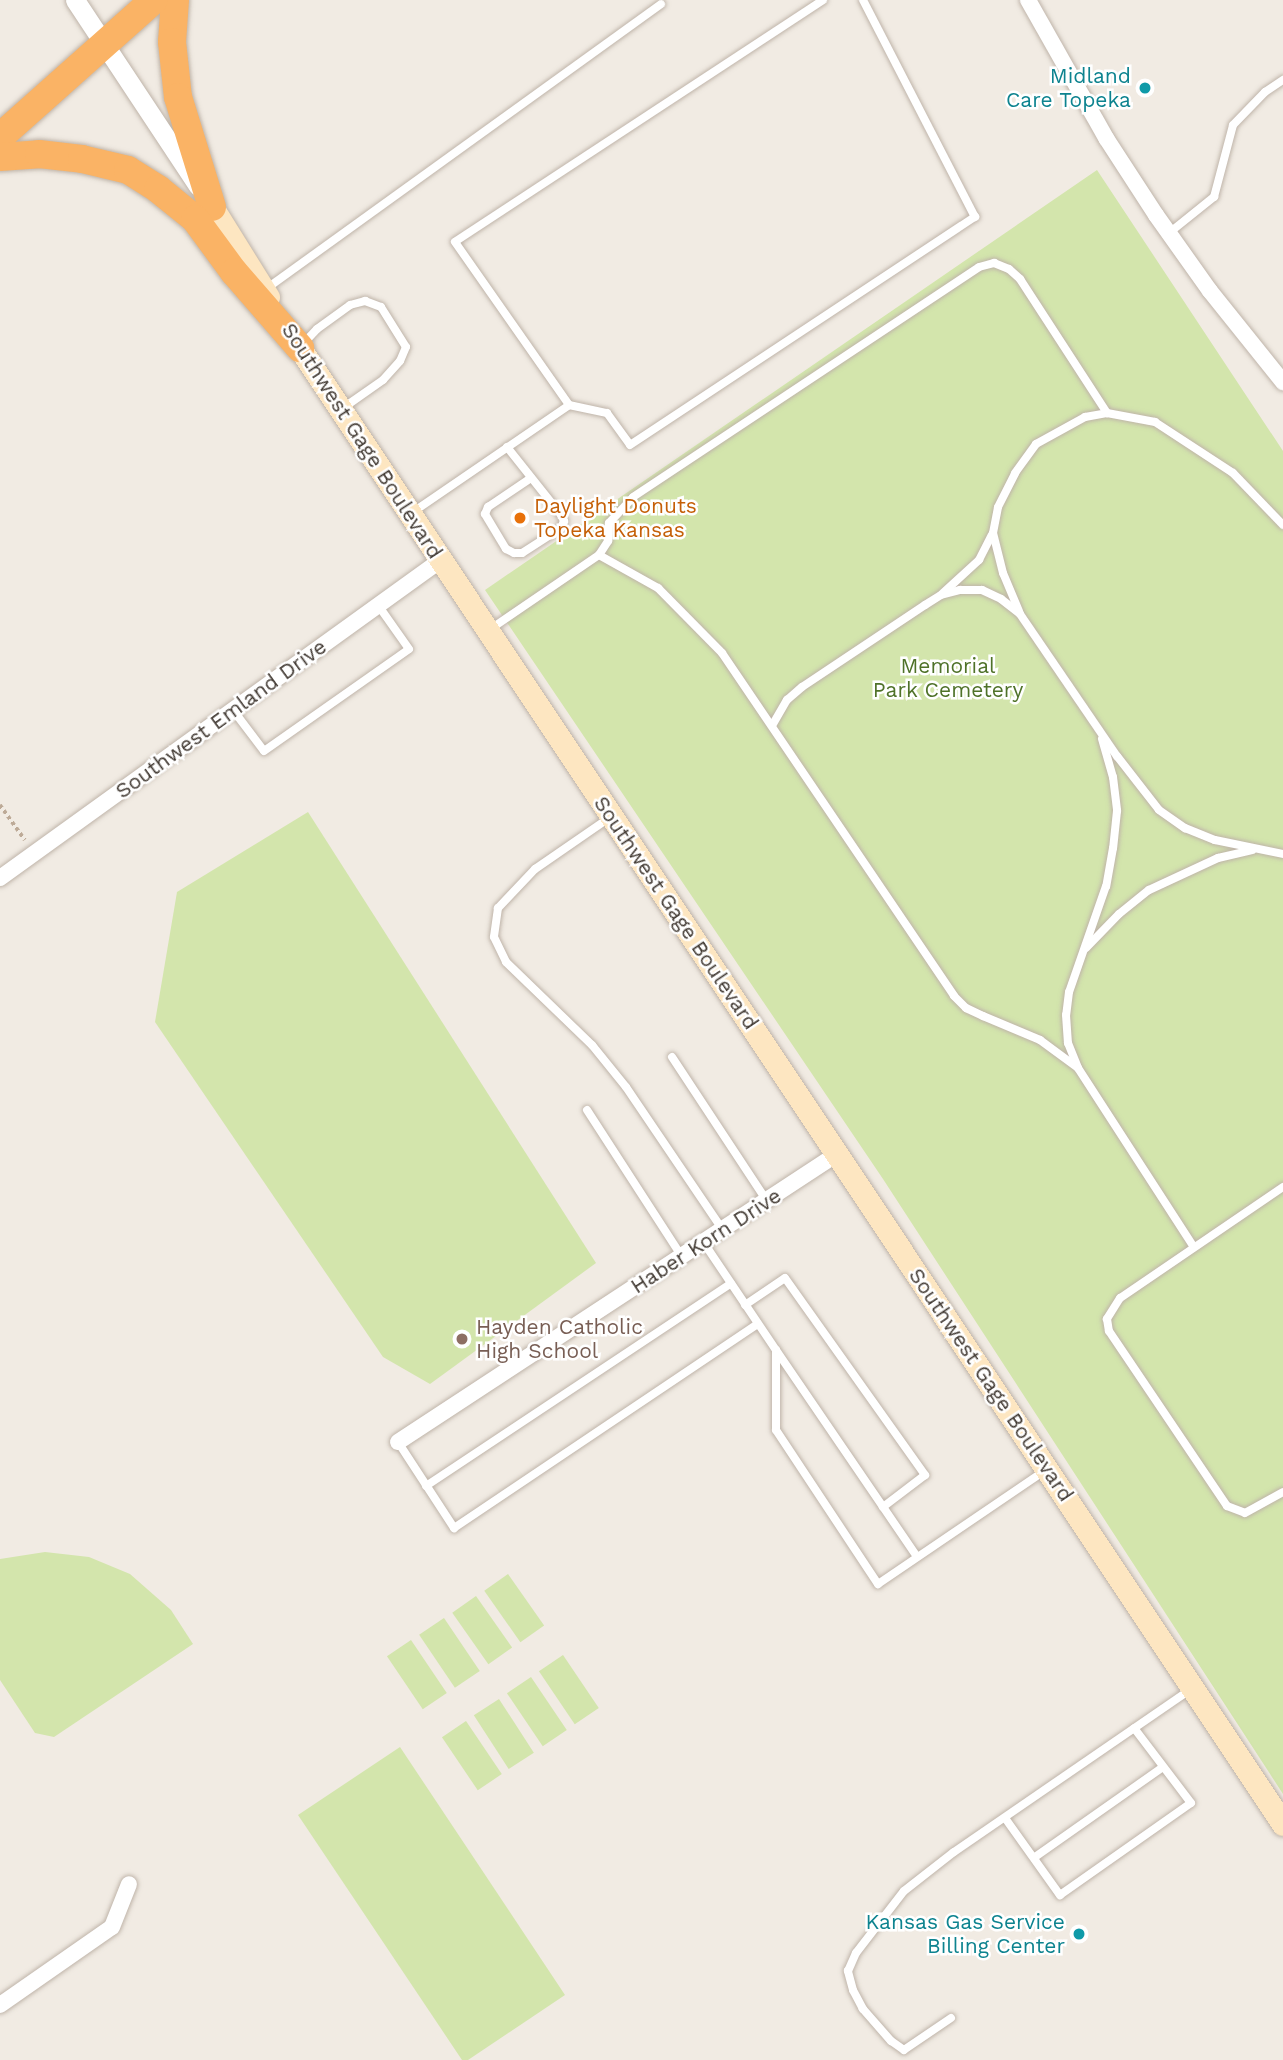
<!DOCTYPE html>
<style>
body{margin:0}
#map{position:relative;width:1283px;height:2060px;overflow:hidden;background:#f1ebe3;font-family:"Work Sans",sans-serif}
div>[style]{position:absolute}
.green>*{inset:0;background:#d3e5ac;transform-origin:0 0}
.path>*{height:3.5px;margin-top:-1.75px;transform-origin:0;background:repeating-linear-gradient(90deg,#bdaa97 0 3.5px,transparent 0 7px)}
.roads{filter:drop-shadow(0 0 2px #bfb4a9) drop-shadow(0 0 2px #bfb4a9)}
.service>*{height:8px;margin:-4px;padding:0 4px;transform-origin:4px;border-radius:4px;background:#fff}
.minor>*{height:16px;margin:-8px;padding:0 8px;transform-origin:8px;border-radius:8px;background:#fff}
.tertiary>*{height:19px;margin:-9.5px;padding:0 9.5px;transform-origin:9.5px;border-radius:9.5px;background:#fff}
.secondary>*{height:23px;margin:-11.5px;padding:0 11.5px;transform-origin:11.5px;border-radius:11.5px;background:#fde6c1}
.motorway>*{height:28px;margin:-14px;padding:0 14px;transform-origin:14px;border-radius:14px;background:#fab365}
.dots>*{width:19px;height:19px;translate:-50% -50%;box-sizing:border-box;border:4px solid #fff;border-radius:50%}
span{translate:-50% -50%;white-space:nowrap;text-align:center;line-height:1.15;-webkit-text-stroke:5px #fff;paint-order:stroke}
.culture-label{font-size:21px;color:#0d838f}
.right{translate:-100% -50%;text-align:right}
.street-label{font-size:21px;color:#423a33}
.food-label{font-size:21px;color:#c56008}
.left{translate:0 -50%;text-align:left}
.park-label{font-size:21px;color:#4f7229}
.education-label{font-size:21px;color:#785e54}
</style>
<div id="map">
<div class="green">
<div style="clip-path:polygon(1097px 170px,1283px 451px,1283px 1794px,883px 1179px,485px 590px)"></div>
<div style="clip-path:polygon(308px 812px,596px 1263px,430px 1384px,383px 1357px,155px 1022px,177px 892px)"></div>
<div style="clip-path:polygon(45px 1552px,89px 1557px,130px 1574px,171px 1610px,193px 1644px,54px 1737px,35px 1733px,0 1680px,0 1559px)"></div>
<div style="left:508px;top:1574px;width:63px;height:29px;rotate:55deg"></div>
<div style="left:476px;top:1596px;width:63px;height:29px;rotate:55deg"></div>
<div style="left:444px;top:1618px;width:64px;height:30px;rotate:56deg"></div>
<div style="left:411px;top:1640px;width:64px;height:29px;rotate:56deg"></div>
<div style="left:563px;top:1655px;width:64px;height:29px;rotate:56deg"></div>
<div style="left:531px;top:1677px;width:64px;height:29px;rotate:56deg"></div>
<div style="left:499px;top:1699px;width:64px;height:30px;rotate:57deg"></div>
<div style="left:466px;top:1721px;width:64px;height:29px;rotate:56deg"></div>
<div style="clip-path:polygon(400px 1747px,565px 1995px,468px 2060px,462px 2060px,298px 1815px)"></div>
</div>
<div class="path">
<div style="left:0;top:805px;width:43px;rotate:54.5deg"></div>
</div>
<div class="roads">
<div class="service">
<div style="left:823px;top:0;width:440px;rotate:146.7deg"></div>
<div style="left:455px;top:242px;width:199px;rotate:55deg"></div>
<div style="left:569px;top:405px;width:39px;rotate:12deg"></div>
<div style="left:607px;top:413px;width:39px;rotate:54deg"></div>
<div style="left:630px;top:445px;width:414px;rotate:-33.5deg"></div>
<div style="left:975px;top:217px;width:244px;rotate:-117.3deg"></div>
<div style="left:1169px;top:233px;width:58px;rotate:-38.7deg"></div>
<div style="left:1214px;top:197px;width:74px;rotate:-75.2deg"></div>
<div style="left:1233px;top:125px;width:46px;rotate:-45.9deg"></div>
<div style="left:1265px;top:92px;width:22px;rotate:-34deg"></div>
<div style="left:266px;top:289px;width:487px;rotate:-35.8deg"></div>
<div style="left:302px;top:345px;width:22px;rotate:-47deg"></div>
<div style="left:317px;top:329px;width:41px;rotate:-36deg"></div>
<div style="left:350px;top:305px;width:16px;rotate:-15deg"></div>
<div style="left:365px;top:301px;width:17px;rotate:21deg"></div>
<div style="left:381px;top:307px;width:47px;rotate:58deg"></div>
<div style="left:406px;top:347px;width:15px;rotate:113deg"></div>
<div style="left:400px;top:361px;width:25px;rotate:132deg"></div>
<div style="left:383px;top:380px;width:49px;rotate:145deg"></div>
<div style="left:507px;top:447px;width:87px;rotate:51.5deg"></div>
<div style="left:561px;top:515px;width:7px;rotate:63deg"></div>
<div style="left:564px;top:521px;width:8px;rotate:113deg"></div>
<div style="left:561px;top:528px;width:46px;rotate:147.3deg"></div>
<div style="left:522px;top:553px;width:8px;rotate:180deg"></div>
<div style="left:514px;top:553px;width:9px;rotate:-153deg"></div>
<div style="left:506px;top:549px;width:41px;rotate:-121deg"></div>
<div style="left:485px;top:514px;width:8px;rotate:-67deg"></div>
<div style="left:488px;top:507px;width:52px;rotate:-34deg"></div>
<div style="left:413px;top:512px;width:189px;rotate:-34.4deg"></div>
<div style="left:599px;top:555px;width:17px;rotate:-57deg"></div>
<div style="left:608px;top:541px;width:18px;rotate:-87deg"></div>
<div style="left:609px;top:523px;width:35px;rotate:-47deg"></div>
<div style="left:633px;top:497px;width:415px;rotate:-33.6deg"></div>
<div style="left:979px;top:267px;width:16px;rotate:-15deg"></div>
<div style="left:994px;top:263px;width:16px;rotate:22deg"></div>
<div style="left:1009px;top:269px;width:15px;rotate:42deg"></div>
<div style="left:1020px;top:279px;width:160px;rotate:57deg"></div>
<div style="left:943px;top:593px;width:49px;rotate:-42.5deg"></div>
<div style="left:979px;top:560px;width:28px;rotate:-63deg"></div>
<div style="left:1019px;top:611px;width:41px;rotate:-112.8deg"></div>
<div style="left:1003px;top:573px;width:41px;rotate:-104deg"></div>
<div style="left:993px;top:533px;width:26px;rotate:-79deg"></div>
<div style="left:998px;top:507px;width:38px;rotate:-63deg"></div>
<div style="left:1015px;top:473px;width:36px;rotate:-54deg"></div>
<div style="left:1036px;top:444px;width:56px;rotate:-28.9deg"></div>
<div style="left:1085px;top:417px;width:22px;rotate:-10deg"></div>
<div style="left:1107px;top:413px;width:49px;rotate:10.6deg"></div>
<div style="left:1155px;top:422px;width:93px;rotate:33.2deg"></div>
<div style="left:1233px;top:473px;width:72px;rotate:46.1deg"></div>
<div style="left:489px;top:630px;width:133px;rotate:-34.3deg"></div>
<div style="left:599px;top:555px;width:68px;rotate:29.2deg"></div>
<div style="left:658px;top:588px;width:91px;rotate:45.4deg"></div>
<div style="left:722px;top:653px;width:414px;rotate:55.9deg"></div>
<div style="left:954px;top:996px;width:17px;rotate:45deg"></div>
<div style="left:966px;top:1008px;width:19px;rotate:25deg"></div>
<div style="left:983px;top:1016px;width:62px;rotate:22.8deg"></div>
<div style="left:1040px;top:1040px;width:47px;rotate:36.4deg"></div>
<div style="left:233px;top:710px;width:51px;rotate:52.9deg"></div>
<div style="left:264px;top:751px;width:177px;rotate:-35.1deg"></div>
<div style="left:409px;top:649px;width:54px;rotate:-125.2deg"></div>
<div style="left:773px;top:724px;width:28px;rotate:-60deg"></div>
<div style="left:787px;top:700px;width:20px;rotate:-41deg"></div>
<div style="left:802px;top:687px;width:148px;rotate:-33.7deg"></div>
<div style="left:925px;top:605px;width:19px;rotate:-32deg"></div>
<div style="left:941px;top:595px;width:20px;rotate:-15deg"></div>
<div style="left:960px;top:590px;width:22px"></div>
<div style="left:982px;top:590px;width:21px;rotate:25deg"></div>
<div style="left:1001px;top:599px;width:24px;rotate:38deg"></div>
<div style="left:1020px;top:614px;width:172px;rotate:55.7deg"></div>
<div style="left:1117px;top:756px;width:68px;rotate:52.1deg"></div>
<div style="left:1159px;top:810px;width:32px;rotate:35deg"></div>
<div style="left:1185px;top:828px;width:32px;rotate:22deg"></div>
<div style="left:1215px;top:840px;width:69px;rotate:11.6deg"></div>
<div style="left:1102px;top:739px;width:40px;rotate:74deg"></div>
<div style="left:1113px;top:777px;width:34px;rotate:83deg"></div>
<div style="left:1117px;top:811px;width:37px;rotate:96deg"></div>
<div style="left:1113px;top:848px;width:39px;rotate:100deg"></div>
<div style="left:1106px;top:886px;width:112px;rotate:109.2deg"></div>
<div style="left:1069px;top:992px;width:23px;rotate:97deg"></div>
<div style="left:1066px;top:1015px;width:28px;rotate:86deg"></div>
<div style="left:1068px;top:1043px;width:27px;rotate:68deg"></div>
<div style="left:1078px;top:1068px;width:213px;rotate:57.1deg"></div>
<div style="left:609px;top:818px;width:90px;rotate:145.4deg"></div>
<div style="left:535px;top:869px;width:54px;rotate:133.5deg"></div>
<div style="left:498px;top:908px;width:29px;rotate:98deg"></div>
<div style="left:494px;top:937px;width:28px;rotate:64deg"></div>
<div style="left:506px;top:962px;width:120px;rotate:44deg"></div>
<div style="left:592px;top:1045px;width:54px;rotate:51deg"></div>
<div style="left:626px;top:1087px;width:173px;rotate:55.9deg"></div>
<div style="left:1086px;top:948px;width:47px;rotate:-45.9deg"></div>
<div style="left:1119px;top:914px;width:38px;rotate:-39deg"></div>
<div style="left:1149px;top:890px;width:76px;rotate:-24.9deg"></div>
<div style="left:1218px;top:858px;width:35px;rotate:-13deg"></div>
<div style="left:672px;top:1057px;width:173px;rotate:56.6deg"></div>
<div style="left:587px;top:1110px;width:175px;rotate:57.1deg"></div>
<div style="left:1283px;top:1187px;width:197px;rotate:145.7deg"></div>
<div style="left:1120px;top:1298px;width:25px;rotate:122deg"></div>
<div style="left:1107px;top:1319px;width:12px;rotate:81deg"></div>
<div style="left:1109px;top:1331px;width:211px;rotate:56deg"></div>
<div style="left:1227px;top:1506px;width:19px;rotate:21deg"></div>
<div style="left:1245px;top:1513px;width:43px;rotate:-28.9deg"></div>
<div style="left:704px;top:1243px;width:129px;rotate:56.1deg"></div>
<div style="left:776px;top:1350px;width:80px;rotate:90deg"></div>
<div style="left:776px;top:1430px;width:185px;rotate:56.5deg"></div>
<div style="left:878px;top:1584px;width:201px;rotate:-34.2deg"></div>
<div style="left:745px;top:1305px;width:48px;rotate:-34deg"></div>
<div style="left:785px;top:1278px;width:242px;rotate:54.6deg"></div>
<div style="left:925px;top:1475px;width:53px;rotate:142.7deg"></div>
<div style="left:776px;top:1350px;width:250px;rotate:55.7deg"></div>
<div style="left:398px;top:1442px;width:103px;rotate:56.9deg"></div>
<div style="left:454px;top:1528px;width:366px;rotate:-33.9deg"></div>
<div style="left:426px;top:1486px;width:366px;rotate:-33.6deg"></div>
<div style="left:1005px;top:1818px;width:95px;rotate:54.5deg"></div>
<div style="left:1060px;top:1895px;width:160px;rotate:-35.1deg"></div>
<div style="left:1191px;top:1803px;width:94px;rotate:-127.2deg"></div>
<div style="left:1035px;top:1857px;width:156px;rotate:-35.1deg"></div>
<div style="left:951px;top:2018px;width:57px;rotate:145.8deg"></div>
<div style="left:904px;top:2050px;width:16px;rotate:-145deg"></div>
<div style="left:891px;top:2041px;width:43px;rotate:-131.2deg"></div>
<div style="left:863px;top:2009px;width:21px;rotate:-118deg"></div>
<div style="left:853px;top:1990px;width:20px;rotate:-105deg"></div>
<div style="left:848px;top:1971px;width:20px;rotate:-66deg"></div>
<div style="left:856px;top:1953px;width:78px;rotate:-52.3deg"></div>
<div style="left:904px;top:1891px;width:63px;rotate:-38deg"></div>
<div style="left:954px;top:1852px;width:286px;rotate:-34.5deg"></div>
</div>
<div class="minor">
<div style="left:1028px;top:0;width:159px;rotate:60.5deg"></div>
<div style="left:1106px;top:138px;width:92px;rotate:57deg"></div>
<div style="left:1156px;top:215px;width:93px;rotate:54.6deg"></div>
<div style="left:1210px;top:291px;width:117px;rotate:51.3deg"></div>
<div style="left:0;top:878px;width:544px;rotate:-35.79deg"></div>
<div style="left:398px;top:1442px;width:525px;rotate:-33.27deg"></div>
<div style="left:0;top:2005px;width:136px;rotate:-34.9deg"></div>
<div style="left:112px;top:1927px;width:46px;rotate:-68.4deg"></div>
</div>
<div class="tertiary">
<div style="left:75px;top:0;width:223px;rotate:56.5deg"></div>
</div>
<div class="secondary">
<div style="left:212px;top:207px;width:106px;rotate:58.1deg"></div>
<div style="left:291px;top:335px;width:1789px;rotate:56.33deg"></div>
</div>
<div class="motorway">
<div style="left:175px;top:0;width:42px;rotate:94.1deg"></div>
<div style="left:172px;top:42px;width:55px;rotate:83.8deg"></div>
<div style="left:178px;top:97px;width:115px;rotate:72.8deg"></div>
<div style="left:0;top:137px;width:206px;rotate:-41.7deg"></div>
<div style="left:0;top:157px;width:39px;rotate:-4deg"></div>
<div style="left:39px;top:154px;width:43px;rotate:6.6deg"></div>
<div style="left:82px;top:159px;width:47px;rotate:13.4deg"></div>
<div style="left:128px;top:170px;width:36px;rotate:32deg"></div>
<div style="left:158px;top:189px;width:48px;rotate:39deg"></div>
<div style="left:195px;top:219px;width:66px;rotate:53.7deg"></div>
<div style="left:234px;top:272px;width:101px;rotate:49deg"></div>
</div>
</div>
<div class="dots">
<div style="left:1145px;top:88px;background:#0f9aa8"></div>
<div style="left:520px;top:518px;background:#e8710a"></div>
<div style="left:462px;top:1339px;background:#8d6e63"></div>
<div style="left:1079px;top:1934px;background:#0f9aa8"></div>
</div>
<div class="culture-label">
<span class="right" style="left:1131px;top:88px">Midland<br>Care Topeka</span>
<span class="right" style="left:1065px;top:1934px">Kansas Gas Service<br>Billing Center</span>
</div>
<div class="street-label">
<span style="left:362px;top:441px;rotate:57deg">Southwest Gage Boulevard</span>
<span style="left:221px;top:719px;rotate:-36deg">Southwest Emland Drive</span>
<span style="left:676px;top:913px;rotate:56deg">Southwest Gage Boulevard</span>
<span style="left:706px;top:1241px;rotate:-33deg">Haber Korn Drive</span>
<span style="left:991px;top:1385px;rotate:56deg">Southwest Gage Boulevard</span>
</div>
<div class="food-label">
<span class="left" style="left:534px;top:518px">Daylight Donuts<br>Topeka Kansas</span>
</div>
<div class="park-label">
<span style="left:948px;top:678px">Memorial<br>Park Cemetery</span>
</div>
<div class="education-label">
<span class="left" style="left:476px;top:1339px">Hayden Catholic<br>High School</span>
</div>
</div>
